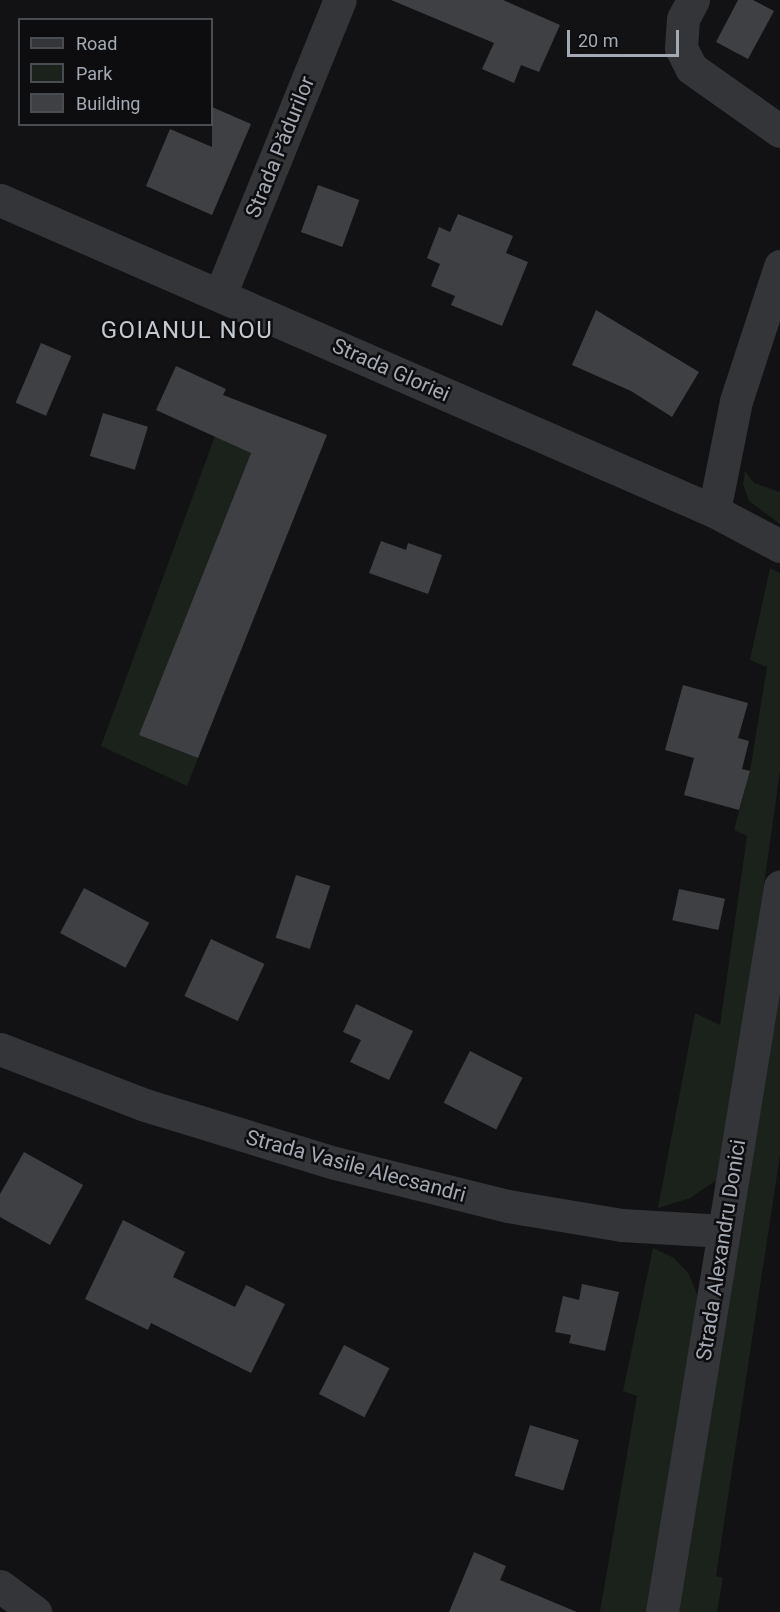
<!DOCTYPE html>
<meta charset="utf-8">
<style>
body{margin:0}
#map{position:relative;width:780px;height:1612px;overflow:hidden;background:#121214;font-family:Roboto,sans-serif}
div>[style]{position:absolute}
.green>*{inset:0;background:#1a221b}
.building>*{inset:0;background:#3e4044;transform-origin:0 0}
.minor>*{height:33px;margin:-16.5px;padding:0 16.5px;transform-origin:16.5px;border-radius:16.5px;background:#333539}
span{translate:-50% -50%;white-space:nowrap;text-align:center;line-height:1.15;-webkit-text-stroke:5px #0d0d0f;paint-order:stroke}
.street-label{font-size:21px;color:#a4aab4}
.quarter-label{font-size:24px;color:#c4c9d0;letter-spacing:1.5px}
.legend{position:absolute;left:18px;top:18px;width:195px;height:108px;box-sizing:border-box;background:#0d0d0f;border:2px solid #494c51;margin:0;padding:8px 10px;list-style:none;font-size:18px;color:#a4aab4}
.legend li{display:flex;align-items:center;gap:12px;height:30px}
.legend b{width:30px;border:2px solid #494c51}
.scale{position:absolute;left:567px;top:30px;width:112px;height:27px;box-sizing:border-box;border:3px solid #a4aab4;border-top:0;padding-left:8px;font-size:18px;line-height:21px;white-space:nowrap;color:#a4aab4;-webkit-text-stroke:4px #0d0d0f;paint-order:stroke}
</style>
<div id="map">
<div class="green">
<div style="clip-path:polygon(229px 398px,267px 412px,140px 735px,198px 758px,187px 786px,101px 746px)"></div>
<div style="clip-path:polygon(745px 471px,754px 483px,780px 492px,780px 524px,749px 501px,743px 484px)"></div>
<div style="clip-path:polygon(770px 568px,780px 573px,780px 771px,725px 1163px,718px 1179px,690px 1198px,658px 1208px,695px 1013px,720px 1025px,747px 836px,734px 830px,750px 771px,767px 667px,750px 660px)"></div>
<div style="clip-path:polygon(780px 982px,780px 1155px,716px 1576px,723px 1578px,717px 1612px,679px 1612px)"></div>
<div style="clip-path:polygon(653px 1248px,674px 1258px,689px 1274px,699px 1299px,647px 1612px,600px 1612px,637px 1396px,623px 1391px)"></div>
</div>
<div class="building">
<div style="clip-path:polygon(391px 0,503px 0,560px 25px,539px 72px,521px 65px,514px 83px,482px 69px,494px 43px)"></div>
<div style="clip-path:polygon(738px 0,753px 0,774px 11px,748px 59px,716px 42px)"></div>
<div style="clip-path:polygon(212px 107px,251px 124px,212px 215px,146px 186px,170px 129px,212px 147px)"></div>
<div style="left:318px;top:185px;width:44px;height:50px;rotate:20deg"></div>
<div style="clip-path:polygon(458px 214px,513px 236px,506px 253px,528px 262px,502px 326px,451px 305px,455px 296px,431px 286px,440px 264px,427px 258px,439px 227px,450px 232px)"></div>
<div style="clip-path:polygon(596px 310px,699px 372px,672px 417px,631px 391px,572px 365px)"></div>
<div style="left:41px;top:343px;width:33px;height:65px;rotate:23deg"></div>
<div style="clip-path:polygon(176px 366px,226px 389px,223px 395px,327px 435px,198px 758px,139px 735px,251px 453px,156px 410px)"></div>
<div style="left:103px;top:413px;width:47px;height:45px;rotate:17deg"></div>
<div style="clip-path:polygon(381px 541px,406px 550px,408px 543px,442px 555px,428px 594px,369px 573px)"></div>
<div style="clip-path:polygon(683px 685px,748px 703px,738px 738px,749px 741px,742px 769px,750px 771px,739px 810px,684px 795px,694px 758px,665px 750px)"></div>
<div style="left:296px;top:875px;width:36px;height:66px;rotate:18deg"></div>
<div style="left:84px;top:888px;width:74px;height:51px;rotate:28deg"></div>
<div style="left:679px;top:889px;width:47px;height:32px;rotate:12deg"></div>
<div style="left:211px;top:939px;width:59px;height:63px;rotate:25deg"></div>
<div style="clip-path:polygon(356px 1004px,413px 1031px,389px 1080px,350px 1062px,361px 1040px,343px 1032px)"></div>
<div style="left:470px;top:1051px;width:59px;height:58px;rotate:27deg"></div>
<div style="clip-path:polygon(24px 1152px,83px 1185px,50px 1245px,0 1217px,0 1194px)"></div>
<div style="clip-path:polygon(123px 1220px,185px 1252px,173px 1277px,235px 1307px,246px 1285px,285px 1304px,251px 1373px,151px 1323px,148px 1330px,85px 1299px)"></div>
<div style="clip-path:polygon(582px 1284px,619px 1292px,605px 1351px,569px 1343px,571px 1335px,555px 1332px,563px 1296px,579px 1300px)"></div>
<div style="left:344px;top:1345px;width:51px;height:55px;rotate:27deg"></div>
<div style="left:530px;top:1425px;width:51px;height:53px;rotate:17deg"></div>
<div style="clip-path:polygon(474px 1552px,506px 1566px,500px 1580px,577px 1612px,449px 1612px)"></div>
</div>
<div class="minor">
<div style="left:693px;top:0;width:21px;rotate:118deg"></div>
<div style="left:683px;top:19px;width:29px;rotate:94deg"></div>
<div style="left:681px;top:48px;width:22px;rotate:63deg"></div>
<div style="left:691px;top:68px;width:109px;rotate:35.3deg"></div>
<div style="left:0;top:200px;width:779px;rotate:23.54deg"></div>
<div style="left:714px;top:511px;width:75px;rotate:27.9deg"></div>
<div style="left:220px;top:295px;width:318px;rotate:-67.9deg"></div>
<div style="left:714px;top:511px;width:112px;rotate:-78.7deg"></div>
<div style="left:736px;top:401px;width:142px;rotate:-71.9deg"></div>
<div style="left:0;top:1049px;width:155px;rotate:21.1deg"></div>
<div style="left:145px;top:1105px;width:199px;rotate:17deg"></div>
<div style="left:335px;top:1163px;width:178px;rotate:14deg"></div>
<div style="left:508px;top:1206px;width:115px;rotate:9.5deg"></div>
<div style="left:621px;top:1225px;width:103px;rotate:3.3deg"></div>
<div style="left:0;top:1586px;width:44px;rotate:36.6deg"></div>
<div style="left:662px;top:1612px;width:735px;rotate:-80.76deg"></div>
</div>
<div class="street-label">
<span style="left:280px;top:147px;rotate:-68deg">Strada Pădurilor</span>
<span style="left:391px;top:370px;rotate:24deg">Strada Gloriei</span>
<span style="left:356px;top:1166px;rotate:15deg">Strada Vasile Alecsandri</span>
<span style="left:721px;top:1250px;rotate:-81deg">Strada Alexandru Donici</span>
</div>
<div class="quarter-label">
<span style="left:187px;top:331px">GOIANUL NOU</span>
</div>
<ul class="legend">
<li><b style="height:8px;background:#333539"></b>Road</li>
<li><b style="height:16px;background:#1a221b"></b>Park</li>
<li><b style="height:16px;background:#3e4044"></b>Building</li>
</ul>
<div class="scale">20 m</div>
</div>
